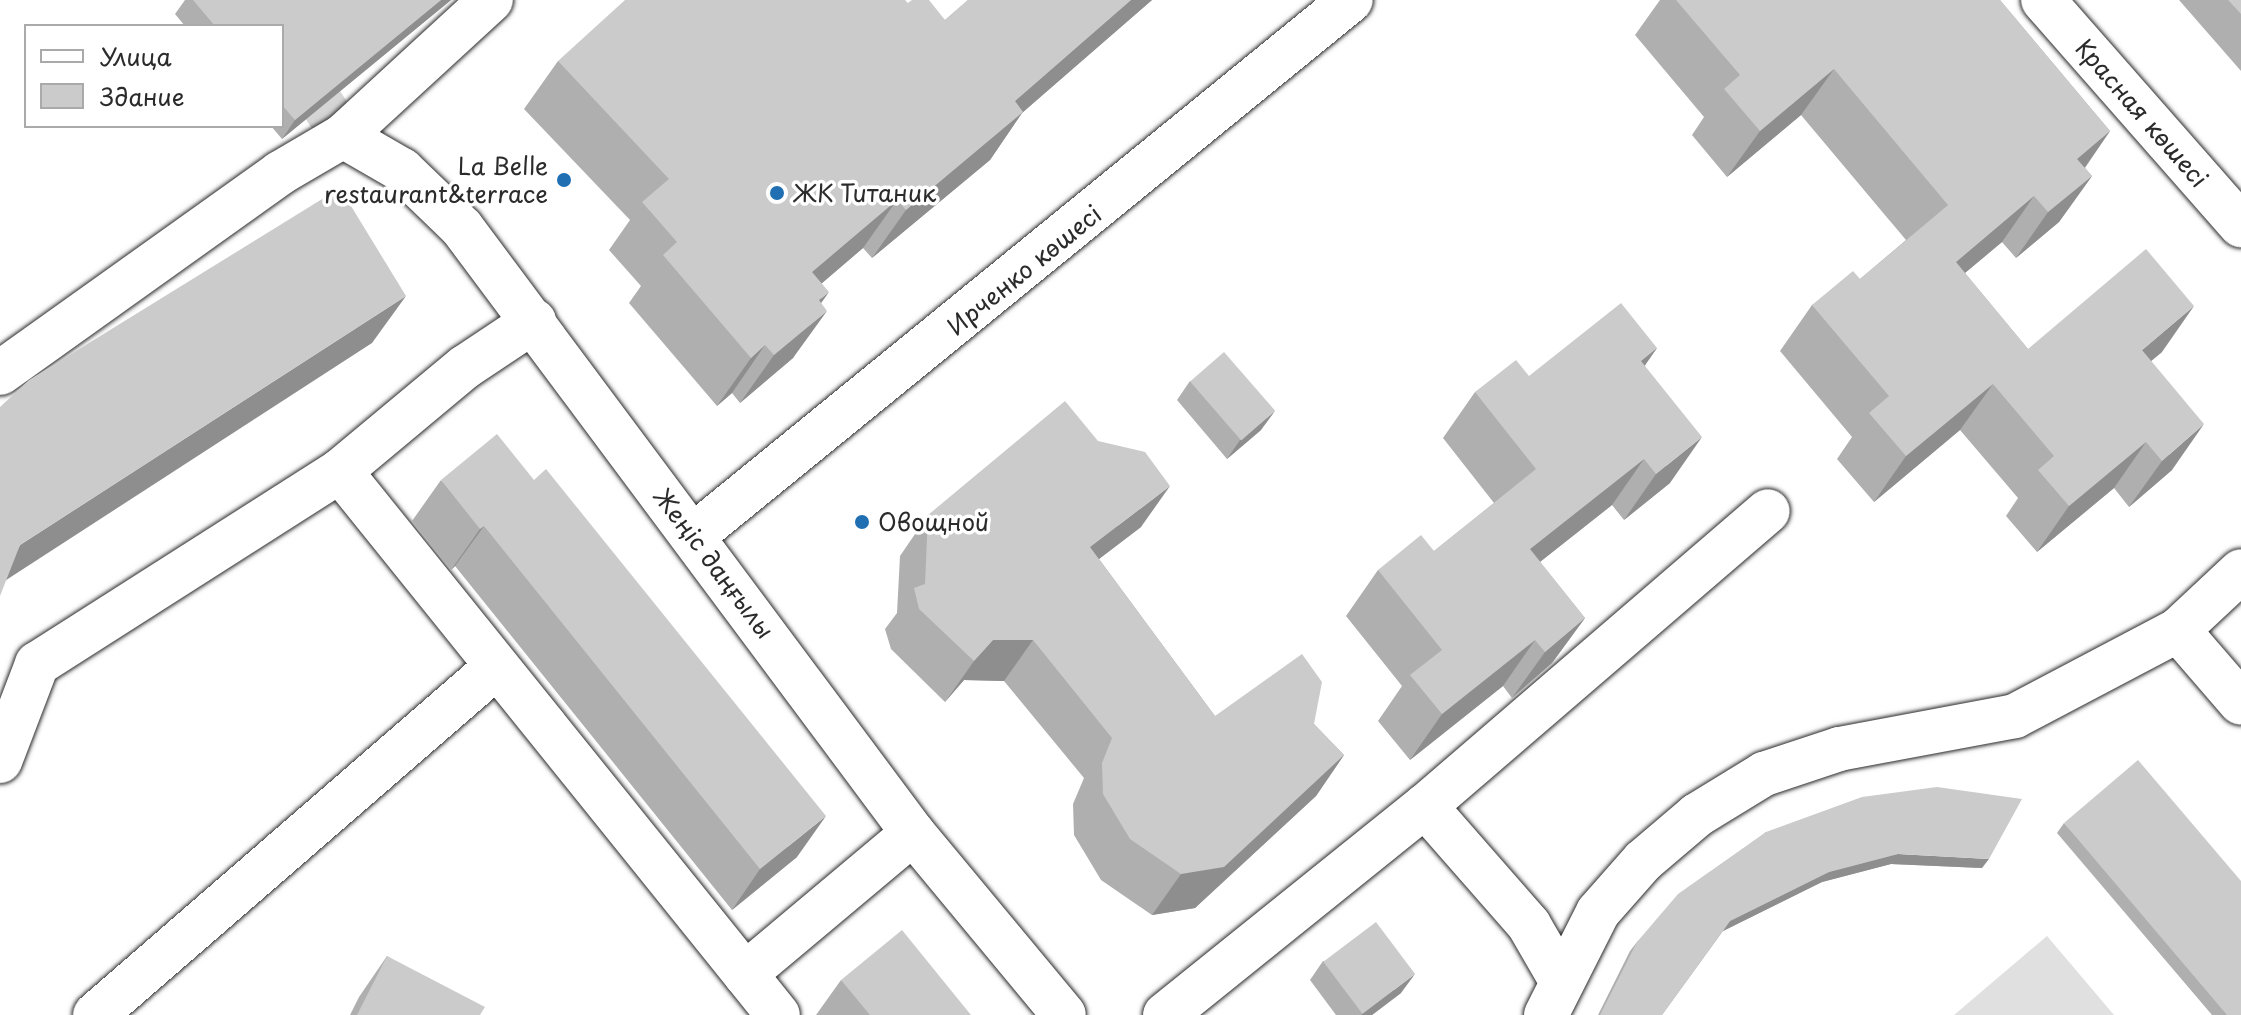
<!DOCTYPE html>
<meta charset="utf-8">
<style>
body{margin:0}
#map{position:relative;width:2241px;height:1015px;overflow:hidden;background:#fff;font-family:"Playpen Sans",sans-serif}
div>[style]{position:absolute}
.green>*{inset:0;background:#e0e0e0}
.minor-tunnel>*{height:44px;margin-top:-22px;transform-origin:0;background:repeating-linear-gradient(90deg,#d5d5d5 0 44px,transparent 0 66px)}
.roads{filter:drop-shadow(0 0 2px #2b2b2b) drop-shadow(0 0 2px #2b2b2b)}
.minor>*{height:44px;margin:-22px;padding:0 22px;transform-origin:22px;border-radius:22px;background:#fff}
.wall>*{inset:0;background:#afafaf}
.shaded-wall>*{inset:0;background:#8e8e8e}
.building>*{inset:0;background:#cbcbcb;transform-origin:0 0}
.dots>*{width:22px;height:22px;translate:-50% -50%;box-sizing:border-box;border:4px solid #fff;border-radius:50%}
span{translate:-50% -50%;white-space:nowrap;text-align:center;line-height:1.15;-webkit-text-stroke:7px #fff;paint-order:stroke}
.street-label{font-size:24px;color:#2b2b2b}
.poi-label{font-size:24px;color:#2b2b2b}
.right{translate:-100% -50%;text-align:right}
.left{translate:0 -50%;text-align:left}
.legend{position:absolute;left:24px;top:24px;width:260px;height:104px;box-sizing:border-box;background:#fff;border:2px solid #aaa;margin:0;padding:10px 14px;list-style:none;font-size:24px;color:#2b2b2b}
.legend li{display:flex;align-items:center;gap:16px;height:40px}
.legend b{width:40px;border:2px solid #aaa}
</style>
<div id="map">
<div class="green">
<div style="clip-path:polygon(2047px 936px,2114px 1015px,1954px 1015px)"></div>
</div>
<div class="minor-tunnel">
<div style="left:282px;top:42px;width:112px;rotate:57deg"></div>
</div>
<div class="roads">
<div class="minor">
<div style="left:2043px;top:0;width:300px;rotate:48.7deg"></div>
<div style="left:343px;top:136px;width:68px;rotate:30deg"></div>
<div style="left:402px;top:170px;width:83px;rotate:44deg"></div>
<div style="left:462px;top:228px;width:755px;rotate:53.3deg"></div>
<div style="left:913px;top:833px;width:236px;rotate:50.3deg"></div>
<div style="left:0;top:373px;width:344px;rotate:-35.5deg"></div>
<div style="left:280px;top:173px;width:73px;rotate:-30.4deg"></div>
<div style="left:343px;top:136px;width:201px;rotate:-42.6deg"></div>
<div style="left:340px;top:471px;width:698px;rotate:51.16deg"></div>
<div style="left:694px;top:535px;width:847px;rotate:-39.16deg"></div>
<div style="left:2178px;top:630px;width:96px;rotate:49.2deg"></div>
<div style="left:0;top:761px;width:104px;rotate:-69.1deg"></div>
<div style="left:37px;top:664px;width:359px;rotate:-32.5deg"></div>
<div style="left:340px;top:471px;width:163px;rotate:-39.8deg"></div>
<div style="left:465px;top:367px;width:83px;rotate:-33.7deg"></div>
<div style="left:1425px;top:806px;width:158px;rotate:48.8deg"></div>
<div style="left:1529px;top:925px;width:66px;rotate:59.9deg"></div>
<div style="left:745px;top:974px;width:219px;rotate:-40deg"></div>
<div style="left:95px;top:1015px;width:530px;rotate:-40.94deg"></div>
<div style="left:1165px;top:1015px;width:334px;rotate:-38.8deg"></div>
<div style="left:1425px;top:806px;width:452px;rotate:-40.7deg"></div>
<div style="left:1546px;top:1015px;width:115px;rotate:-63.2deg"></div>
<div style="left:1598px;top:912px;width:68px;rotate:-48.6deg"></div>
<div style="left:1643px;top:861px;width:71px;rotate:-40.4deg"></div>
<div style="left:1697px;top:815px;width:79px;rotate:-31.5deg"></div>
<div style="left:1764px;top:774px;width:79px;rotate:-18.4deg"></div>
<div style="left:1839px;top:749px;width:179px;rotate:-10.6deg"></div>
<div style="left:2015px;top:716px;width:184px;rotate:-27.8deg"></div>
<div style="left:2178px;top:630px;width:86px;rotate:-43.1deg"></div>
</div>
</div>
<div class="wall">
<div style="clip-path:polygon(185px 0,451px 0,282px 139px,271px 126px,282px 126px,282px 26px,185px 26px,175px 14px)"></div>
<div style="clip-path:polygon(968px 0,1152px 0,1022px 113px,990px 160px,872px 258px,863px 248px,822px 283px,821px 303px,793px 358px,740px 403px,732px 393px,717px 406px,629px 303px,641px 286px,609px 250px,630px 220px,524px 109px,558px 61px,908px 3px,945px 20px)"></div>
<div style="clip-path:polygon(1660px 0,2000px 0,2110px 131px,2085px 168px,2092px 176px,2059px 222px,2016px 258px,2002px 242px,1965px 273px,2028px 349px,2162px 352px,2151px 361px,2172px 470px,2129px 507px,2114px 488px,2037px 552px,2006px 516px,2018px 498px,1960px 430px,1874px 502px,1837px 459px,1852px 437px,1780px 351px,1812px 305px,1860px 279px,1906px 240px,1801px 115px,1727px 177px,1692px 135px,1704px 117px,1635px 35px)"></div>
<div style="clip-path:polygon(2179px 0,2241px 0,2241px 71px)"></div>
<div style="clip-path:polygon(1657px 348px,1645px 365px,1670px 483px,1624px 520px,1612px 505px,1540px 562px,1585px 618px,1552px 663px,1512px 698px,1503px 686px,1410px 760px,1378px 721px,1402px 686px,1346px 616px,1378px 570px,1434px 551px,1494px 503px,1443px 438px,1475px 392px)"></div>
<div style="clip-path:polygon(1190px 381px,1261px 430px,1227px 459px,1177px 400px)"></div>
<div style="clip-path:polygon(441px 480px,797px 857px,732px 910px,455px 566px,451px 570px,412px 521px)"></div>
<div style="clip-path:polygon(928px 515px,1141px 527px,1099px 559px,1215px 716px,1314px 724px,1344px 755px,1316px 796px,1195px 908px,1152px 915px,1101px 880px,1074px 835px,1073px 804px,1084px 778px,1004px 681px,964px 680px,945px 702px,891px 649px,885px 629px,897px 613px,900px 556px)"></div>
<div style="clip-path:polygon(2064px 823px,2241px 1015px,2212px 1015px,2057px 833px)"></div>
<div style="clip-path:polygon(1766px 832px,1982px 868px,1891px 864px,1822px 882px,1723px 931px,1662px 1015px,1598px 1015px,1630px 951px,1637px 942px)"></div>
<div style="clip-path:polygon(387px 956px,480px 1015px,350px 1015px,359px 997px)"></div>
<div style="clip-path:polygon(1323px 961px,1401px 993px,1372px 1015px,1336px 1015px,1310px 980px)"></div>
<div style="clip-path:polygon(841px 980px,971px 1015px,816px 1015px)"></div>
</div>
<div class="shaded-wall">
<div style="clip-path:polygon(441px 0,451px 0,282px 139px,295px 120px)"></div>
<div style="clip-path:polygon(1131px 0,1152px 0,1022px 113px,990px 160px,872px 258px,906px 210px,1015px 101px)"></div>
<div style="clip-path:polygon(1834px 69px,1801px 115px,1727px 177px,1760px 131px)"></div>
<div style="clip-path:polygon(2110px 131px,2078px 177px,2077px 159px)"></div>
<div style="clip-path:polygon(2092px 176px,2059px 222px,2016px 258px,2048px 212px)"></div>
<div style="clip-path:polygon(2034px 196px,2002px 242px,1923px 308px,1956px 262px)"></div>
<div style="clip-path:polygon(897px 200px,863px 248px,779px 320px,812px 272px)"></div>
<div style="clip-path:polygon(829px 292px,800px 333px,827px 311px,793px 358px,740px 403px,774px 355px,819px 300px)"></div>
<div style="clip-path:polygon(406px 296px,372px 343px,0 584px,20px 545px)"></div>
<div style="clip-path:polygon(2194px 306px,2162px 352px,2109px 396px,2142px 350px)"></div>
<div style="clip-path:polygon(765px 345px,732px 393px,717px 406px,751px 358px)"></div>
<div style="clip-path:polygon(1657px 348px,1625px 394px,1641px 361px)"></div>
<div style="clip-path:polygon(1993px 384px,1960px 430px,1874px 502px,1906px 456px)"></div>
<div style="clip-path:polygon(1275px 411px,1261px 430px,1227px 459px,1240px 440px)"></div>
<div style="clip-path:polygon(2204px 424px,2172px 470px,2129px 507px,2162px 461px)"></div>
<div style="clip-path:polygon(1702px 437px,1670px 483px,1624px 520px,1656px 474px)"></div>
<div style="clip-path:polygon(2146px 442px,2114px 488px,2037px 552px,2069px 506px)"></div>
<div style="clip-path:polygon(1644px 459px,1612px 505px,1498px 595px,1530px 549px)"></div>
<div style="clip-path:polygon(1170px 486px,1141px 527px,1061px 588px,1090px 547px)"></div>
<div style="clip-path:polygon(484px 526px,455px 566px,451px 570px,480px 529px)"></div>
<div style="clip-path:polygon(1585px 618px,1552px 663px,1512px 698px,1545px 652px)"></div>
<div style="clip-path:polygon(993px 640px,1033px 640px,1004px 681px,964px 680px,945px 702px,974px 661px)"></div>
<div style="clip-path:polygon(1535px 640px,1503px 686px,1410px 760px,1442px 714px)"></div>
<div style="clip-path:polygon(1344px 755px,1316px 796px,1195px 908px,1152px 915px,1181px 874px)"></div>
<div style="clip-path:polygon(826px 816px,797px 857px,732px 910px,760px 869px)"></div>
<div style="clip-path:polygon(1898px 854px,1989px 859px,1982px 868px,1891px 864px,1822px 882px,1723px 931px,1730px 921px,1829px 872px)"></div>
<div style="clip-path:polygon(1415px 974px,1401px 993px,1372px 1015px,1361px 1015px)"></div>
</div>
<div class="building">
<div style="clip-path:polygon(193px 0,441px 0,295px 120px,282px 105px,282px 26px,215px 26px)"></div>
<div style="clip-path:polygon(625px 0,905px 0,908px 3px,912px 0,929px 0,945px 20px,968px 0,1131px 0,1015px 101px,1023px 112px,906px 210px,897px 200px,812px 272px,829px 292px,819px 300px,827px 311px,774px 355px,765px 345px,751px 358px,663px 255px,677px 242px,642px 202px,669px 179px,558px 61px)"></div>
<div style="clip-path:polygon(1676px 0,2000px 0,2110px 131px,2077px 159px,2092px 176px,2048px 212px,2034px 196px,1956px 262px,2028px 349px,2146px 249px,2194px 306px,2142px 350px,2204px 424px,2162px 461px,2146px 442px,2069px 506px,2038px 470px,2054px 456px,1993px 384px,1906px 456px,1869px 413px,1889px 396px,1812px 305px,1853px 271px,1860px 279px,1948px 205px,1834px 69px,1760px 131px,1724px 89px,1740px 75px)"></div>
<div style="clip-path:polygon(2228px 0,2241px 0,2241px 14px)"></div>
<div style="clip-path:polygon(340px 188px,406px 296px,20px 545px,0 596px,0 407px,29px 380px)"></div>
<div style="clip-path:polygon(1621px 303px,1657px 348px,1641px 361px,1702px 437px,1656px 474px,1644px 459px,1530px 549px,1585px 618px,1545px 652px,1535px 640px,1442px 714px,1410px 675px,1442px 650px,1378px 570px,1421px 535px,1434px 551px,1536px 469px,1475px 392px,1516px 360px,1529px 376px)"></div>
<div style="left:1224px;top:352px;width:78px;height:45px;rotate:49deg"></div>
<div style="clip-path:polygon(1065px 401px,1098px 441px,1145px 452px,1170px 486px,1090px 547px,1215px 716px,1302px 654px,1322px 682px,1314px 724px,1344px 755px,1224px 867px,1181px 874px,1130px 839px,1103px 794px,1102px 763px,1112px 738px,1033px 640px,993px 640px,974px 661px,919px 609px,914px 588px,925px 584px,928px 515px)"></div>
<div style="clip-path:polygon(497px 434px,534px 480px,546px 469px,826px 816px,760px 869px,484px 526px,480px 529px,441px 480px)"></div>
<div style="clip-path:polygon(2138px 760px,2241px 881px,2241px 1015px,2227px 1015px,2064px 823px)"></div>
<div style="clip-path:polygon(1937px 787px,2022px 799px,1989px 859px,1898px 854px,1829px 872px,1730px 921px,1662px 1015px,1600px 1015px,1637px 942px,1678px 894px,1766px 832px,1862px 797px)"></div>
<div style="left:1376px;top:922px;width:65px;height:66px;rotate:53deg"></div>
<div style="clip-path:polygon(902px 930px,971px 1015px,870px 1015px,841px 980px)"></div>
<div style="clip-path:polygon(387px 956px,485px 1007px,480px 1015px,357px 1015px)"></div>
</div>
<div class="dots">
<div style="left:564px;top:180px;background:#1f6fb2"></div>
<div style="left:777px;top:193px;background:#1f6fb2"></div>
<div style="left:862px;top:522px;background:#1f6fb2"></div>
</div>
<div class="street-label">
<span style="left:2142px;top:113px;rotate:49deg">Красная көшесі</span>
<span style="left:1024px;top:270px;rotate:-39deg">Ирченко көшесі</span>
<span style="left:714px;top:563px;rotate:53deg">Жеңіс даңғылы</span>
</div>
<div class="poi-label">
<span class="right" style="left:548px;top:180px">La Belle<br>restaurant&amp;terrace</span>
<span class="left" style="left:793px;top:193px">ЖК Титаник</span>
<span class="left" style="left:878px;top:522px">Овощной</span>
</div>
<ul class="legend">
<li><b style="height:10px;background:#fff"></b>Улица</li>
<li><b style="height:22px;background:#cbcbcb"></b>Здание</li>
</ul>
</div>
